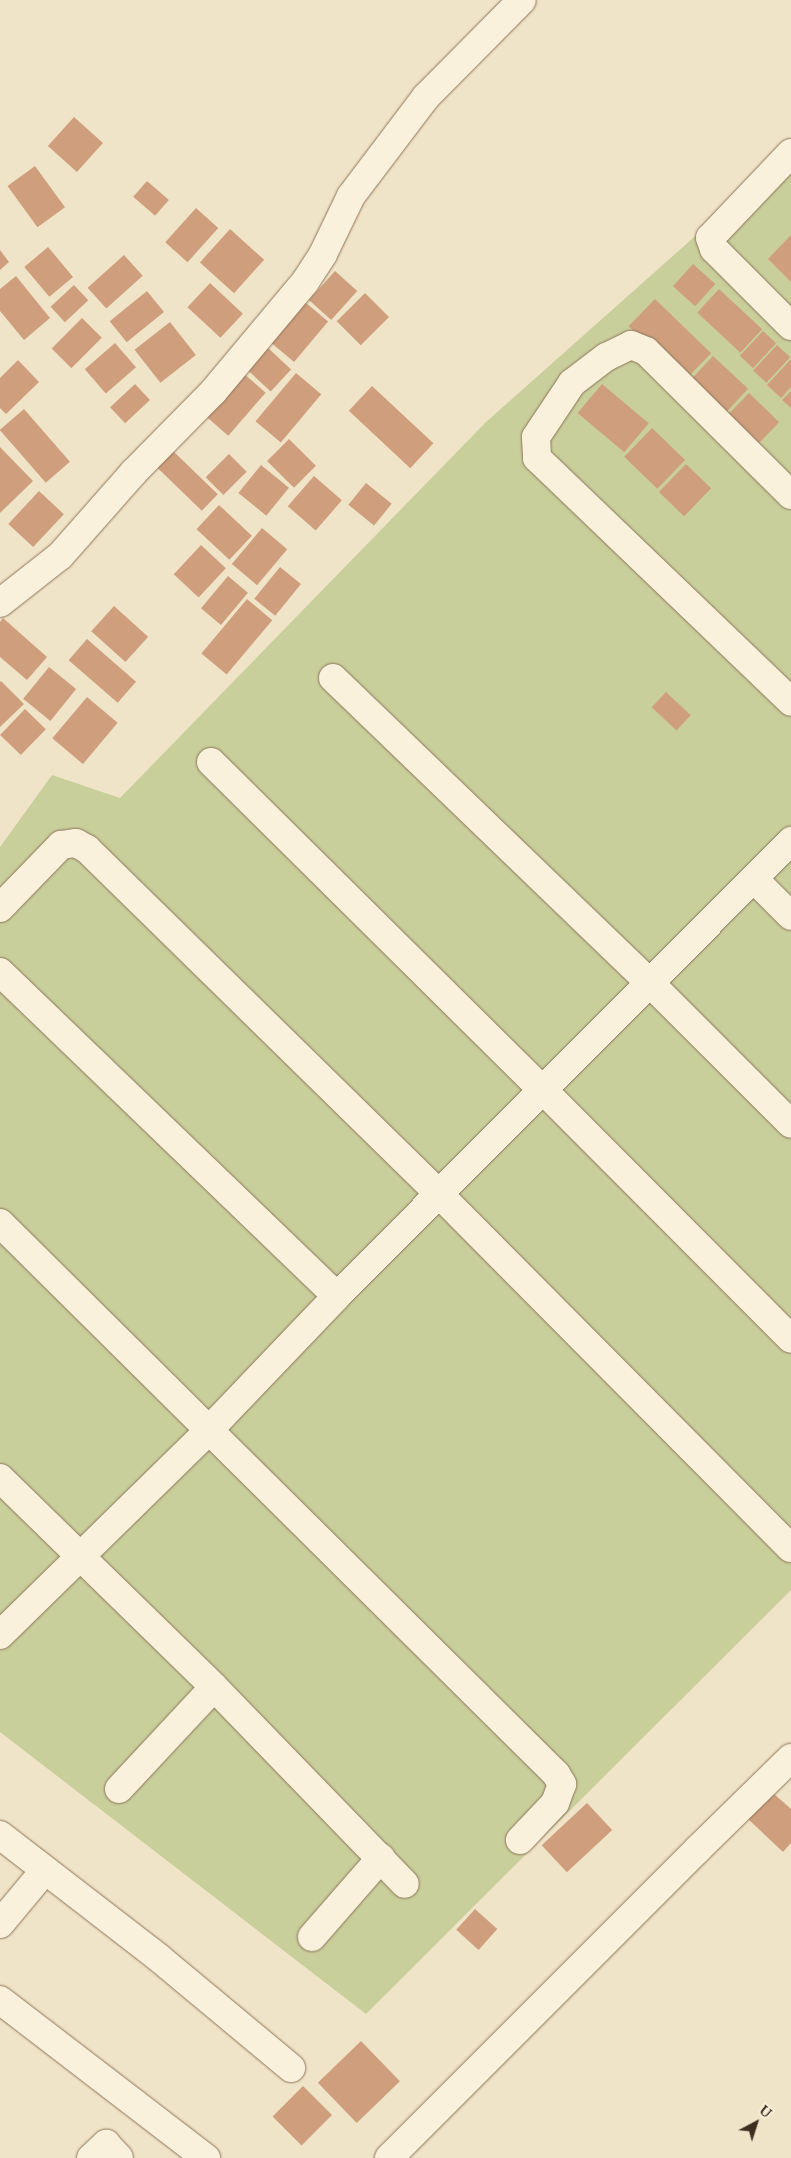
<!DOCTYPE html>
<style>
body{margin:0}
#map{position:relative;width:791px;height:2158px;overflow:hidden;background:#f0e4c8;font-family:Merriweather,serif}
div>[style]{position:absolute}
.green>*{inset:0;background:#c9cf9b}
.building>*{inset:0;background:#cf9f7d;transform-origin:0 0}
.roads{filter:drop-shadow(0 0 1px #8d765c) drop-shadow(0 0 1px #8d765c)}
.street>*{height:28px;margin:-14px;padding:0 14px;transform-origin:14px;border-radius:14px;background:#faf1dc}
span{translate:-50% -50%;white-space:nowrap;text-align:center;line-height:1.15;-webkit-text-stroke:5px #f7eed8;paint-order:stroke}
.north{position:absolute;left:731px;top:2098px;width:50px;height:50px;-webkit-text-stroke:4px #f7eed8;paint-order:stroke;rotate:40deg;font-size:14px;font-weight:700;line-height:20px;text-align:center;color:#3d2e20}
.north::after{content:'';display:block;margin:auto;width:18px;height:22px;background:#3d2e20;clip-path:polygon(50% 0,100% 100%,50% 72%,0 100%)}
</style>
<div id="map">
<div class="green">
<div style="clip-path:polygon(791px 151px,791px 1590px,366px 2014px,0 1732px,0 847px,52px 775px,120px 798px,486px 422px)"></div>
</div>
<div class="building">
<div style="left:74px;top:117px;width:39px;height:39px;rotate:42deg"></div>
<div style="left:35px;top:166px;width:51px;height:34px;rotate:54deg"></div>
<div style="left:147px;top:181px;width:29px;height:21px;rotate:41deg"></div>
<div style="left:196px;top:208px;width:30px;height:46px;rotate:42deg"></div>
<div style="left:230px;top:229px;width:46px;height:45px;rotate:42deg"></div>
<div style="clip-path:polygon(791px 235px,791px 282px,768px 259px)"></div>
<div style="left:48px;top:247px;width:39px;height:31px;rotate:50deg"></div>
<div style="clip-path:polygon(0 250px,9px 262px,0 270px)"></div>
<div style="left:124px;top:255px;width:28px;height:49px;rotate:48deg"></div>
<div style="left:693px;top:264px;width:30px;height:30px;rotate:42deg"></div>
<div style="left:335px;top:271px;width:30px;height:39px;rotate:42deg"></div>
<div style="clip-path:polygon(16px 276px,50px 318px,24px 340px,0 311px,0 289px)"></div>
<div style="left:210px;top:283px;width:45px;height:33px;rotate:43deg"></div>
<div style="left:74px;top:285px;width:21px;height:32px;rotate:47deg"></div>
<div style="left:719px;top:289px;width:59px;height:32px;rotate:43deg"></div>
<div style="left:147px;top:291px;width:27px;height:48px;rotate:51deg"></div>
<div style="left:365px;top:293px;width:34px;height:40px;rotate:45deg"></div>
<div style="left:299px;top:297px;width:38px;height:53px;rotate:40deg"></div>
<div style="left:655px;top:299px;width:78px;height:38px;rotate:44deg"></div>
<div style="left:82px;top:318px;width:28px;height:43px;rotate:45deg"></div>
<div style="left:170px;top:322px;width:42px;height:45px;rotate:52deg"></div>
<div style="left:763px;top:331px;width:18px;height:34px;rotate:43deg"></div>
<div style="left:115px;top:343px;width:32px;height:40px;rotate:49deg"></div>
<div style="left:777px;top:345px;width:18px;height:35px;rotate:43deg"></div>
<div style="left:267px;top:347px;width:33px;height:30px;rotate:43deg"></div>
<div style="left:713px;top:356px;width:48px;height:38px;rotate:43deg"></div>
<div style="clip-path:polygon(791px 359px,791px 387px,781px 398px,767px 385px)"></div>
<div style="clip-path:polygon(18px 360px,39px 382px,6px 414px,0 408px,0 378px)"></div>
<div style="left:243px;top:373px;width:30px;height:57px;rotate:41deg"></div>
<div style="left:296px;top:373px;width:33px;height:63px;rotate:40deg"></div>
<div style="left:135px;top:384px;width:22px;height:34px;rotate:47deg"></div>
<div style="left:602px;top:384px;width:61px;height:38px;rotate:40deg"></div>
<div style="left:372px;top:386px;width:84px;height:34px;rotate:43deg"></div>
<div style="clip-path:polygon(791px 391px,791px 408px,782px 400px)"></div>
<div style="left:749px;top:393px;width:42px;height:37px;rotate:44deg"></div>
<div style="left:24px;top:409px;width:70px;height:32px;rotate:49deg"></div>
<div style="left:652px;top:428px;width:46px;height:40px;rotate:44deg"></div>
<div style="left:289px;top:439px;width:38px;height:31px;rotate:45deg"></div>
<div style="clip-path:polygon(0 447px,33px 481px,0 513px)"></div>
<div style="left:171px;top:449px;width:65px;height:23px;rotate:44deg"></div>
<div style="left:229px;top:454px;width:25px;height:33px;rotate:45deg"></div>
<div style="left:686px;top:464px;width:35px;height:39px;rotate:44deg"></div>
<div style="left:261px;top:465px;width:36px;height:36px;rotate:39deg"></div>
<div style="left:314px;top:476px;width:37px;height:40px;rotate:41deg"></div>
<div style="left:366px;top:483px;width:33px;height:28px;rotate:39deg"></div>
<div style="left:39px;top:491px;width:34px;height:45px;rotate:43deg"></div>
<div style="left:219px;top:505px;width:45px;height:33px;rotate:43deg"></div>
<div style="left:262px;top:528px;width:33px;height:47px;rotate:40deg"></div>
<div style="left:201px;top:545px;width:34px;height:40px;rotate:43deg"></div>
<div style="left:280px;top:567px;width:27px;height:41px;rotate:39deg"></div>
<div style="left:228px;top:576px;width:26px;height:42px;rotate:40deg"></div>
<div style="left:247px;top:599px;width:33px;height:71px;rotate:40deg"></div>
<div style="left:114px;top:606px;width:46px;height:34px;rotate:42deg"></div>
<div style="clip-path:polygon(3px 618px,47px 657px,27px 680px,0 657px,0 622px)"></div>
<div style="left:87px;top:639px;width:65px;height:28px;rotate:41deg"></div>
<div style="left:49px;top:667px;width:35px;height:41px;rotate:39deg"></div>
<div style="clip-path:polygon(1px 681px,24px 704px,0 727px,0 682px)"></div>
<div style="left:666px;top:692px;width:34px;height:21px;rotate:43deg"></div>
<div style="left:87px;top:697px;width:40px;height:54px;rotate:40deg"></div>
<div style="left:25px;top:709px;width:29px;height:36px;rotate:44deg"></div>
<div style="clip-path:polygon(773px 1793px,791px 1809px,791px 1843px,783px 1852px,748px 1819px)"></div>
<div style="left:587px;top:1803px;width:37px;height:62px;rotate:47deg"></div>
<div style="left:475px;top:1909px;width:30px;height:28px;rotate:42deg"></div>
<div style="left:361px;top:2041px;width:56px;height:60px;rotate:46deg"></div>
<div style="left:303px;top:2086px;width:41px;height:43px;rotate:45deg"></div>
</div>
<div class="roads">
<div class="street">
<div style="left:791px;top:153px;width:117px;rotate:133.6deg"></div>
<div style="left:710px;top:238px;width:12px;rotate:70deg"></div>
<div style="left:714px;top:249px;width:109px;rotate:45deg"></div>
<div style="left:791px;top:495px;width:204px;rotate:-135.2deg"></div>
<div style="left:646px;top:351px;width:16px;rotate:-158deg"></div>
<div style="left:631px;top:345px;width:28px;rotate:154deg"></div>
<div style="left:606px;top:357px;width:43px;rotate:142.6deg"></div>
<div style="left:572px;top:383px;width:65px;rotate:123.7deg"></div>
<div style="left:536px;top:437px;width:21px;rotate:87deg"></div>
<div style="left:537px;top:458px;width:352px;rotate:43.8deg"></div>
<div style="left:0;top:603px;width:76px;rotate:-38.1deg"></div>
<div style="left:60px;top:556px;width:112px;rotate:-48.6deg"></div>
<div style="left:134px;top:472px;width:112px;rotate:-45.4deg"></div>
<div style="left:213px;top:392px;width:143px;rotate:-50.1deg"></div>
<div style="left:305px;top:282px;width:33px;rotate:-57deg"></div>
<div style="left:323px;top:254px;width:64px;rotate:-64.2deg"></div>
<div style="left:351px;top:196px;width:124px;rotate:-52.9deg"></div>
<div style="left:426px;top:97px;width:136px;rotate:-45.3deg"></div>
<div style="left:333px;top:678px;width:440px;rotate:43.9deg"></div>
<div style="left:650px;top:983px;width:199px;rotate:45deg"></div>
<div style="left:211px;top:762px;width:467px;rotate:44.7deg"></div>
<div style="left:543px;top:1090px;width:351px;rotate:45.1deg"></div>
<div style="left:754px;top:879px;width:52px;rotate:45deg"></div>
<div style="left:0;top:908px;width:88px;rotate:-45.9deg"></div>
<div style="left:61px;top:845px;width:15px;rotate:-8deg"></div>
<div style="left:76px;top:843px;width:13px;rotate:29deg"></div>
<div style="left:87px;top:849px;width:493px;rotate:44.4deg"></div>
<div style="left:439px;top:1194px;width:499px;rotate:45.2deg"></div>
<div style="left:0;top:972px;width:467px;rotate:43.9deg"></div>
<div style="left:0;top:1223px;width:783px;rotate:44.74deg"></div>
<div style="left:556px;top:1774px;width:12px;rotate:59deg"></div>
<div style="left:562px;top:1784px;width:20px;rotate:110deg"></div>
<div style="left:555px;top:1803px;width:51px;rotate:133.4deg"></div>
<div style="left:0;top:1478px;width:299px;rotate:44.3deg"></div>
<div style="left:214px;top:1687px;width:274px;rotate:45.9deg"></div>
<div style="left:0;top:1635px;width:293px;rotate:-44.4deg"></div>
<div style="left:209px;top:1430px;width:185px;rotate:-46.3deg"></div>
<div style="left:337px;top:1296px;width:643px;rotate:-45.06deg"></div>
<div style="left:119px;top:1789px;width:139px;rotate:-47deg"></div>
<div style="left:0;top:1835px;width:201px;rotate:37.7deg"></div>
<div style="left:159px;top:1958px;width:172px;rotate:39.8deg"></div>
<div style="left:0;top:1924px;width:70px;rotate:-50.2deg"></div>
<div style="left:312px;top:1937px;width:105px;rotate:-48.9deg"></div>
<div style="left:0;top:2000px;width:260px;rotate:37.5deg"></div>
<div style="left:91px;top:2158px;width:21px;rotate:-43deg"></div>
<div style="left:106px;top:2144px;width:19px;rotate:47deg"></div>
<div style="left:389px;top:2158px;width:437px;rotate:-45deg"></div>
<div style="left:698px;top:1849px;width:130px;rotate:-44.4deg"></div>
</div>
</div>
<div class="north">U</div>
</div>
